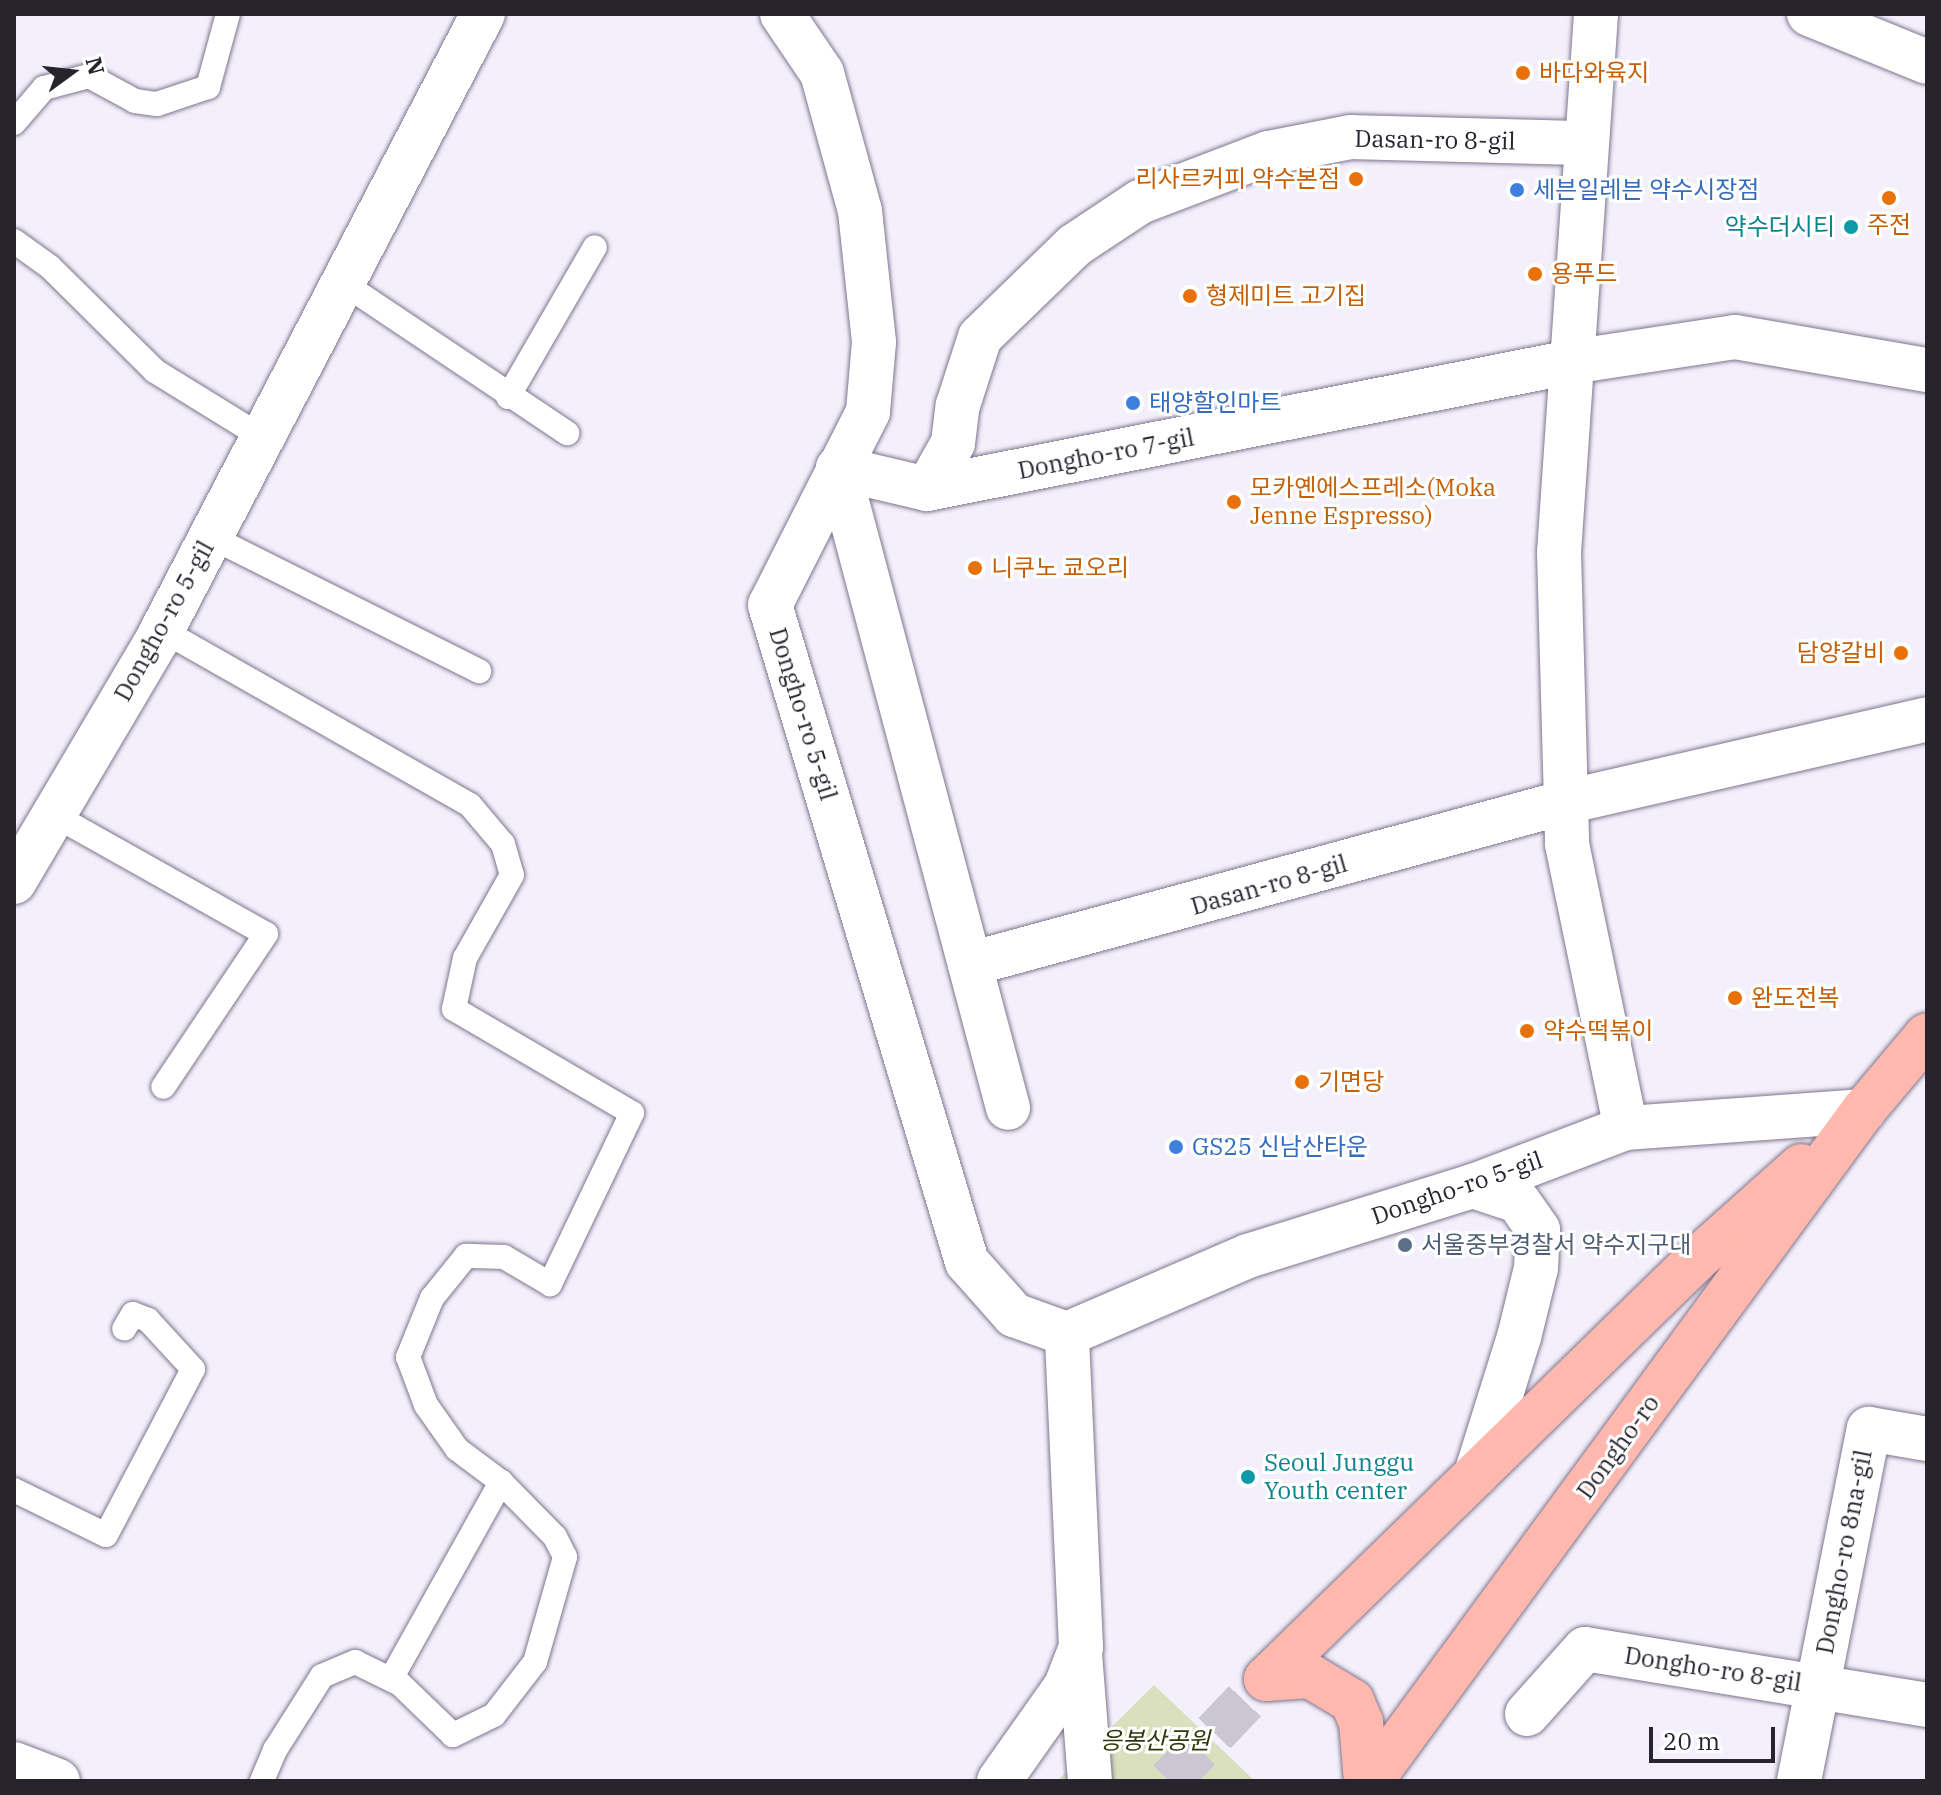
<!DOCTYPE html>
<meta charset="utf-8">
<style>
body{margin:0}
#map{position:relative;width:1941px;height:1795px;overflow:hidden;background:#f4f0fb;font-family:"IBM Plex Serif","Noto Sans KR",serif}
div>[style]{position:absolute}
.green>*{inset:0;background:#dae0be}
.primary-tunnel>*{height:44px;margin-top:-22px;transform-origin:0;background:repeating-linear-gradient(90deg,#cbc7d2 0 44px,transparent 0 66px)}
.roads{filter:drop-shadow(0 0 2px #7f768e) drop-shadow(0 0 2px #7f768e)}
.lane>*{height:24px;margin:-12px;padding:0 12px;transform-origin:12px;border-radius:12px;background:#fff}
.street>*{height:44px;margin:-22px;padding:0 22px;transform-origin:22px;border-radius:22px;background:#fff}
.primary>*{height:44px;margin:-22px;padding:0 22px;transform-origin:22px;border-radius:22px;background:#feb8ad}
.dots>*{width:22px;height:22px;translate:-50% -50%;box-sizing:border-box;border:4px solid #fff;border-radius:50%}
span{translate:-50% -50%;white-space:nowrap;text-align:center;line-height:1.15;-webkit-text-stroke:6px #fff;paint-order:stroke}
.food-label{font-size:24px;color:#c56008}
.left{translate:0 -50%;text-align:left}
.right{translate:-100% -50%;text-align:right}
.street-label{font-size:24px;color:#28242e}
.shop-label{font-size:24px;color:#366cbe}
.culture-label{font-size:24px;color:#0d838f}
.service-label{font-size:24px;color:#4e5e75}
.park-label{font-size:24px;color:#32360b;font-style:italic}
.frame{position:absolute;inset:0;border:16px solid #28242e;pointer-events:none}
.north{position:absolute;left:32px;top:32px;width:80px;height:80px;-webkit-text-stroke:6px #fff;paint-order:stroke;rotate:75deg;font-size:22px;font-weight:700;line-height:32px;text-align:center;color:#28242e}
.north::after{content:'';display:block;margin:auto;width:28px;height:36px;background:#28242e;clip-path:polygon(50% 0,100% 100%,50% 72%,0 100%)}
.scale{position:absolute;left:1649px;top:1727px;width:126px;height:36px;box-sizing:border-box;border:4px solid #28242e;border-top:0;padding-left:10px;font-size:24px;line-height:28px;white-space:nowrap;color:#28242e;-webkit-text-stroke:6px #fff;paint-order:stroke}
</style>
<div id="map">
<div class="green">
<div style="clip-path:polygon(1154px 1685px,1255px 1781px,1057px 1781px)"></div>
</div>
<div class="primary-tunnel">
<div style="left:1169px;top:1781px;width:141px;rotate:-46.4deg"></div>
</div>
<div class="roads">
<div class="lane">
<div style="left:14px;top:123px;width:46px;rotate:-49.4deg"></div>
<div style="left:44px;top:88px;width:47px;rotate:-14.9deg"></div>
<div style="left:89px;top:76px;width:52px;rotate:28.5deg"></div>
<div style="left:135px;top:101px;width:22px;rotate:8deg"></div>
<div style="left:157px;top:104px;width:54px;rotate:-18.4deg"></div>
<div style="left:208px;top:87px;width:76px;rotate:-74.7deg"></div>
<div style="left:14px;top:241px;width:44px;rotate:35.8deg"></div>
<div style="left:50px;top:267px;width:148px;rotate:44.7deg"></div>
<div style="left:155px;top:371px;width:126px;rotate:31.7deg"></div>
<div style="left:343px;top:283px;width:270px;rotate:33.8deg"></div>
<div style="left:508px;top:397px;width:173px;rotate:-59.9deg"></div>
<div style="left:211px;top:537px;width:300px;rotate:26.6deg"></div>
<div style="left:162px;top:630px;width:354px;rotate:29.6deg"></div>
<div style="left:470px;top:805px;width:51px;rotate:49.8deg"></div>
<div style="left:503px;top:844px;width:32px;rotate:74deg"></div>
<div style="left:512px;top:875px;width:95px;rotate:119.5deg"></div>
<div style="left:465px;top:958px;width:52px;rotate:102.2deg"></div>
<div style="left:454px;top:1009px;width:206px;rotate:30.3deg"></div>
<div style="left:632px;top:1113px;width:190px;rotate:115.6deg"></div>
<div style="left:550px;top:1284px;width:53px;rotate:-149.6deg"></div>
<div style="left:504px;top:1257px;width:38px;rotate:-178deg"></div>
<div style="left:466px;top:1256px;width:54px;rotate:129deg"></div>
<div style="left:432px;top:1298px;width:64px;rotate:112.1deg"></div>
<div style="left:408px;top:1357px;width:51px;rotate:69.4deg"></div>
<div style="left:426px;top:1405px;width:54px;rotate:54.8deg"></div>
<div style="left:457px;top:1449px;width:55px;rotate:36.9deg"></div>
<div style="left:501px;top:1482px;width:77px;rotate:45.5deg"></div>
<div style="left:555px;top:1537px;width:22px;rotate:63deg"></div>
<div style="left:565px;top:1557px;width:109px;rotate:105.9deg"></div>
<div style="left:535px;top:1662px;width:67px;rotate:127.7deg"></div>
<div style="left:494px;top:1715px;width:46px;rotate:154deg"></div>
<div style="left:453px;top:1735px;width:74px;rotate:-136.1deg"></div>
<div style="left:400px;top:1684px;width:50px;rotate:-153.9deg"></div>
<div style="left:355px;top:1662px;width:36px;rotate:157deg"></div>
<div style="left:322px;top:1676px;width:88px;rotate:122.4deg"></div>
<div style="left:275px;top:1750px;width:34px;rotate:113deg"></div>
<div style="left:54px;top:815px;width:243px;rotate:29.3deg"></div>
<div style="left:266px;top:934px;width:184px;rotate:123.9deg"></div>
<div style="left:14px;top:1490px;width:102px;rotate:26.1deg"></div>
<div style="left:106px;top:1535px;width:187px;rotate:-62.3deg"></div>
<div style="left:193px;top:1369px;width:67px;rotate:-132.6deg"></div>
<div style="left:148px;top:1320px;width:16px;rotate:-158deg"></div>
<div style="left:133px;top:1314px;width:17px;rotate:121deg"></div>
<div style="left:391px;top:1679px;width:226px;rotate:-60.8deg"></div>
</div>
<div class="street">
<div style="left:782px;top:14px;width:71px;rotate:55.9deg"></div>
<div style="left:822px;top:73px;width:143px;rotate:74.6deg"></div>
<div style="left:860px;top:211px;width:132px;rotate:83.9deg"></div>
<div style="left:874px;top:342px;width:70px;rotate:94.9deg"></div>
<div style="left:868px;top:412px;width:216px;rotate:116.9deg"></div>
<div style="left:770px;top:605px;width:686px;rotate:73.31deg"></div>
<div style="left:967px;top:1262px;width:71px;rotate:48.4deg"></div>
<div style="left:1014px;top:1315px;width:56px;rotate:19.7deg"></div>
<div style="left:1067px;top:1334px;width:197px;rotate:-23.3deg"></div>
<div style="left:1248px;top:1256px;width:236px;rotate:-17.3deg"></div>
<div style="left:1473px;top:1186px;width:164px;rotate:-20.8deg"></div>
<div style="left:1626px;top:1128px;width:238px;rotate:-4.1deg"></div>
<div style="left:1596px;top:14px;width:539px;rotate:93.93deg"></div>
<div style="left:1559px;top:552px;width:292px;rotate:88.4deg"></div>
<div style="left:1567px;top:844px;width:290px;rotate:78.3deg"></div>
<div style="left:1809px;top:14px;width:127px;rotate:22.1deg"></div>
<div style="left:838px;top:468px;width:91px;rotate:13.3deg"></div>
<div style="left:927px;top:489px;width:656px;rotate:-11.16deg"></div>
<div style="left:1571px;top:362px;width:166px;rotate:-8.7deg"></div>
<div style="left:1735px;top:337px;width:195px;rotate:9.8deg"></div>
<div style="left:838px;top:468px;width:662px;rotate:75.12deg"></div>
<div style="left:927px;top:489px;width:53px;rotate:-60.5deg"></div>
<div style="left:953px;top:443px;width:38px;rotate:-83deg"></div>
<div style="left:958px;top:405px;width:71px;rotate:-72.1deg"></div>
<div style="left:980px;top:337px;width:132px;rotate:-44.1deg"></div>
<div style="left:1075px;top:245px;width:78px;rotate:-33.5deg"></div>
<div style="left:1140px;top:202px;width:137px;rotate:-20.9deg"></div>
<div style="left:1268px;top:153px;width:85px;rotate:-10.9deg"></div>
<div style="left:1351px;top:137px;width:235px;rotate:1.5deg"></div>
<div style="left:14px;top:882px;width:281px;rotate:-59.4deg"></div>
<div style="left:157px;top:640px;width:706px;rotate:-62.49deg"></div>
<div style="left:970px;top:964px;width:618px;rotate:-15.21deg"></div>
<div style="left:1566px;top:802px;width:370px;rotate:-12.9deg"></div>
<div style="left:1473px;top:1186px;width:47px;rotate:18.4deg"></div>
<div style="left:1518px;top:1201px;width:35px;rotate:55deg"></div>
<div style="left:1538px;top:1230px;width:38px;rotate:93deg"></div>
<div style="left:1536px;top:1268px;width:71px;rotate:103.8deg"></div>
<div style="left:1519px;top:1337px;width:144px;rotate:107.4deg"></div>
<div style="left:1080px;top:1654px;width:127px;rotate:85.5deg"></div>
<div style="left:1527px;top:1714px;width:87px;rotate:-48.3deg"></div>
<div style="left:1585px;top:1649px;width:347px;rotate:9.3deg"></div>
<div style="left:14px;top:1764px;width:47px;rotate:21.1deg"></div>
<div style="left:999px;top:1781px;width:116px;rotate:-54.8deg"></div>
<div style="left:1066px;top:1686px;width:42px;rotate:-69deg"></div>
<div style="left:1081px;top:1647px;width:313px;rotate:-92.6deg"></div>
<div style="left:1799px;top:1781px;width:359px;rotate:-78.8deg"></div>
<div style="left:1869px;top:1429px;width:59px;rotate:9.8deg"></div>
</div>
<div class="primary">
<div style="left:1266px;top:1679px;width:600px;rotate:-44.26deg"></div>
<div style="left:1696px;top:1260px;width:141px;rotate:-41.8deg"></div>
<div style="left:1266px;top:1679px;width:44px;rotate:-3.9deg"></div>
<div style="left:1310px;top:1676px;width:49px;rotate:30.8deg"></div>
<div style="left:1352px;top:1701px;width:23px;rotate:67deg"></div>
<div style="left:1361px;top:1722px;width:59px;rotate:85.2deg"></div>
<div style="left:1371px;top:1781px;width:831px;rotate:-53.71deg"></div>
<div style="left:1863px;top:1111px;width:99px;rotate:-49.9deg"></div>
</div>
</div>
<div class="dots">
<div style="left:1523px;top:73px;background:#e8710a"></div>
<div style="left:1356px;top:179px;background:#e8710a"></div>
<div style="left:1517px;top:190px;background:#3f7fe0"></div>
<div style="left:1889px;top:198px;background:#e8710a"></div>
<div style="left:1851px;top:227px;background:#0f9aa8"></div>
<div style="left:1535px;top:274px;background:#e8710a"></div>
<div style="left:1190px;top:296px;background:#e8710a"></div>
<div style="left:1133px;top:403px;background:#3f7fe0"></div>
<div style="left:1234px;top:502px;background:#e8710a"></div>
<div style="left:975px;top:568px;background:#e8710a"></div>
<div style="left:1901px;top:653px;background:#e8710a"></div>
<div style="left:1735px;top:998px;background:#e8710a"></div>
<div style="left:1527px;top:1031px;background:#e8710a"></div>
<div style="left:1302px;top:1082px;background:#e8710a"></div>
<div style="left:1176px;top:1147px;background:#3f7fe0"></div>
<div style="left:1405px;top:1245px;background:#5c6f8a"></div>
<div style="left:1248px;top:1477px;background:#0f9aa8"></div>
</div>
<div class="food-label">
<span class="left" style="left:1539px;top:73px">바다와육지</span>
<span class="right" style="left:1340px;top:179px">리사르커피 약수본점</span>
<span style="left:1889px;top:225px">주전</span>
<span class="left" style="left:1551px;top:274px">용푸드</span>
<span class="left" style="left:1206px;top:296px">형제미트 고기집</span>
<span class="left" style="left:1250px;top:502px">모카옌에스프레소(Moka<br>Jenne Espresso)</span>
<span class="left" style="left:991px;top:568px">니쿠노 쿄오리</span>
<span class="right" style="left:1885px;top:653px">담양갈비</span>
<span class="left" style="left:1751px;top:998px">완도전복</span>
<span class="left" style="left:1543px;top:1031px">약수떡볶이</span>
<span class="left" style="left:1318px;top:1082px">기면당</span>
</div>
<div class="street-label">
<span style="left:1435px;top:140px;rotate:1deg">Dasan-ro 8-gil</span>
<span style="left:1106px;top:454px;rotate:-11deg">Dongho-ro 7-gil</span>
<span style="left:164px;top:621px;rotate:-61deg">Dongho-ro 5-gil</span>
<span style="left:803px;top:714px;rotate:73deg">Dongho-ro 5-gil</span>
<span style="left:1269px;top:885px;rotate:-16deg">Dasan-ro 8-gil</span>
<span style="left:1457px;top:1188px;rotate:-19deg">Dongho-ro 5-gil</span>
<span style="left:1618px;top:1447px;rotate:-54deg">Dongho-ro</span>
<span style="left:1844px;top:1552px;rotate:-79deg">Dongho-ro 8na-gil</span>
<span style="left:1713px;top:1669px;rotate:9deg">Dongho-ro 8-gil</span>
</div>
<div class="shop-label">
<span class="left" style="left:1533px;top:190px">세븐일레븐 약수시장점</span>
<span class="left" style="left:1149px;top:403px">태양할인마트</span>
<span class="left" style="left:1192px;top:1147px">GS25 신남산타운</span>
</div>
<div class="culture-label">
<span class="right" style="left:1835px;top:227px">약수더시티</span>
<span class="left" style="left:1264px;top:1477px">Seoul Junggu<br>Youth center</span>
</div>
<div class="service-label">
<span class="left" style="left:1421px;top:1245px">서울중부경찰서 약수지구대</span>
</div>
<div class="park-label">
<span style="left:1155px;top:1741px">응봉산공원</span>
</div>
<div class="frame"></div>
<div class="north">N</div>
<div class="scale">20 m</div>
</div>
